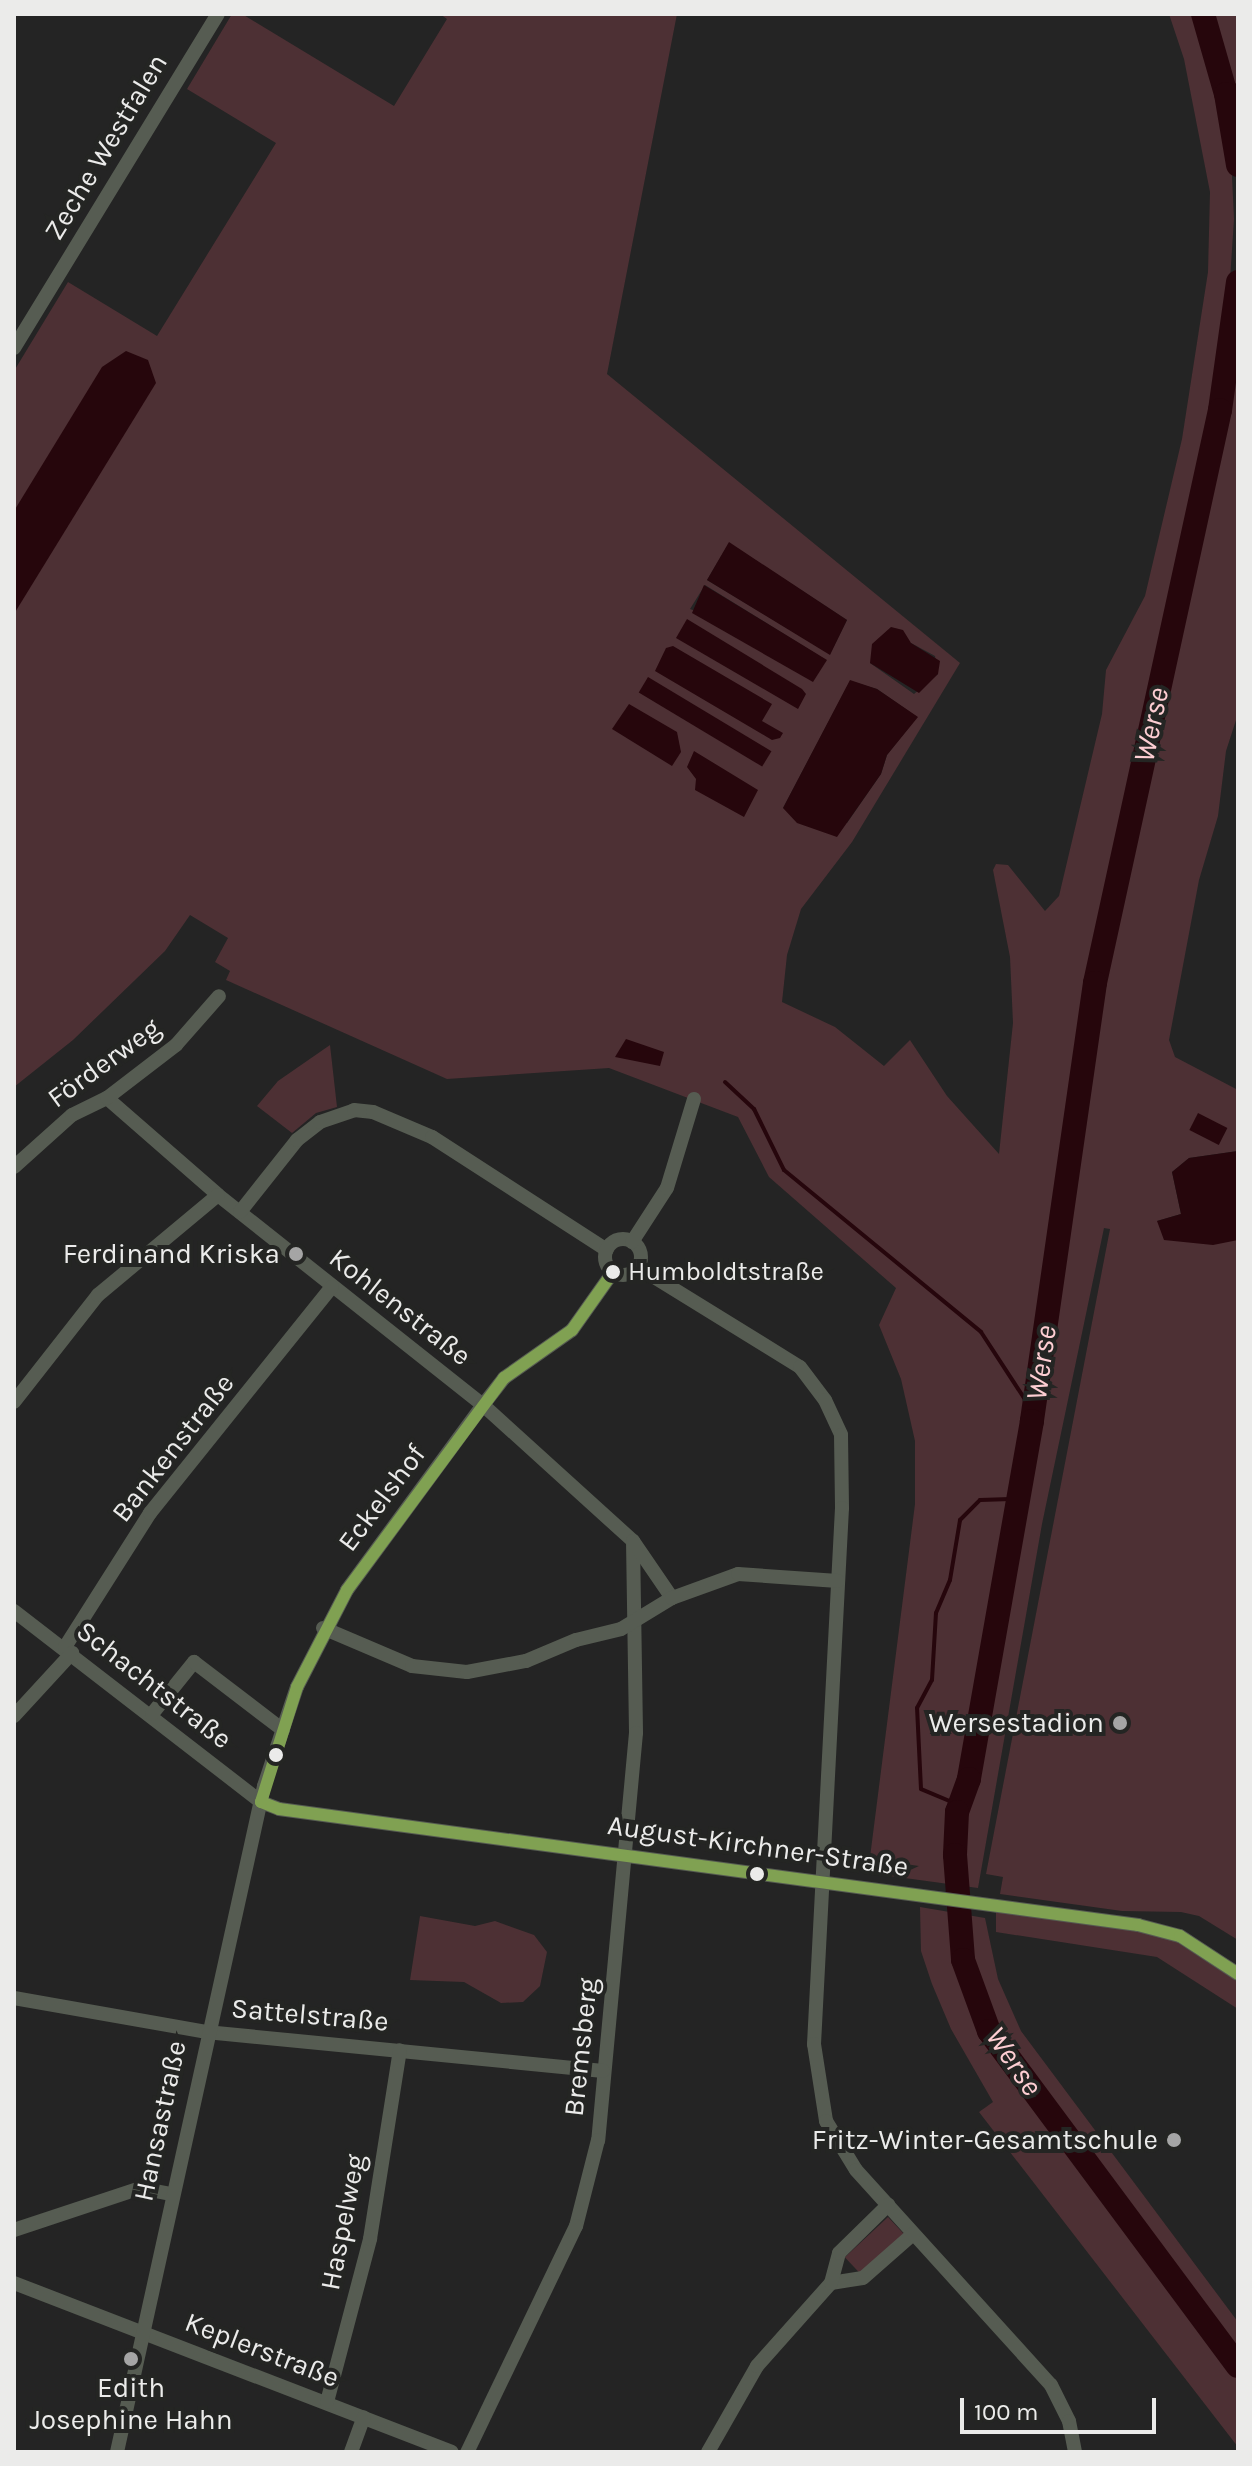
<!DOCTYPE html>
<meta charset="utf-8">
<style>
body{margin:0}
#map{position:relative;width:1252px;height:2466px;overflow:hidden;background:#242424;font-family:Karla,sans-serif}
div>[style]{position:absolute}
.green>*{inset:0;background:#4d3034;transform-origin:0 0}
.water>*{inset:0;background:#26060c;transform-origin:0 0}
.stream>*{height:4px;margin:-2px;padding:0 2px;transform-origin:2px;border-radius:2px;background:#26060c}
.river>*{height:24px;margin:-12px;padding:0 12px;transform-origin:12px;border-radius:12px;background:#26060c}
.minor>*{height:14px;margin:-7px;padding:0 7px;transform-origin:7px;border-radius:7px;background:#565c52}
.minor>.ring{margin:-7px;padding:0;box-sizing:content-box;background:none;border:14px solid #565c52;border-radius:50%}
.bus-1>*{height:12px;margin:-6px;padding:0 6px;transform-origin:6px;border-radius:6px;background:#80a152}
.dots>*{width:22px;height:22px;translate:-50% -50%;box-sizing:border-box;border:4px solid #242523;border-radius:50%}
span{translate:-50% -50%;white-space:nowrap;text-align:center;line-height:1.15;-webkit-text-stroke:8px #242523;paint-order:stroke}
.bus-label{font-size:26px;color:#ebebea}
.left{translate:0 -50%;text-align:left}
.street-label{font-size:28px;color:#ebebea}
.poi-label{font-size:28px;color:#ebebea}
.right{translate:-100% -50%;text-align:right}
.water-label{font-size:30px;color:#feced3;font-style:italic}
.frame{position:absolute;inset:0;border:16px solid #ebebea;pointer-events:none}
.scale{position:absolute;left:960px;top:2398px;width:196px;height:36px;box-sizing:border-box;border:4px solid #ebebea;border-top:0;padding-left:10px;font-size:24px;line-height:28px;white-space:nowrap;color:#ebebea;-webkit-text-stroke:6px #242523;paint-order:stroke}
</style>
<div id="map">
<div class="green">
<div style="clip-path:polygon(evenodd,232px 14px,242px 14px,394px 106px,447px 19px,440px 14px,677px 14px,607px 374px,960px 663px,852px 842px,801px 909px,787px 955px,782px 1002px,835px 1027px,884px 1066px,910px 1040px,947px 1096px,999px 1154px,1013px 1023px,1010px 957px,993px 870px,996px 864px,1008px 865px,1045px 911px,1059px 896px,1102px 714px,1106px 670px,1145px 596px,1182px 439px,1208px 272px,1210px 192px,1184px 59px,1169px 14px,1196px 14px,1231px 155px,1234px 219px,1230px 280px,1211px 399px,1160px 650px,1171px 653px,1238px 337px,1238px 714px,1226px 751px,1218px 816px,1199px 880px,1169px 1040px,1175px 1057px,1238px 1090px,1238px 1151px,1189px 1158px,1172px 1172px,1181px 1214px,1157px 1221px,1238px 1240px,1238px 1940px,1199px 1916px,1181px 1912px,1122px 1911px,1000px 1894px,1003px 1877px,986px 1874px,1110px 1229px,1104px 1228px,1042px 1524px,978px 1888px,868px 1873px,915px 1504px,915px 1441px,901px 1379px,879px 1325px,896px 1288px,769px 1177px,738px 1117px,609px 1068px,447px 1079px,226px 980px,230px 971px,215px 962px,228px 938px,190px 915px,165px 951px,73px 1040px,14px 1087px,14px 371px,68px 282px,157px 336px,276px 143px,187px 89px,232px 14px,729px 543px,847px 620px,830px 654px,707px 580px,729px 543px,232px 14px,705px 585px,826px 660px,690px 609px,705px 585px,232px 14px,911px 643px,935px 656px,938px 674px,914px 694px,870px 663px,911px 643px,232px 14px,850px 681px,877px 689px,917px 717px,887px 755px,881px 774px,847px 823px,783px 808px,850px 681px)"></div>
<div style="clip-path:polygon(1209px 14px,1238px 14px,1238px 124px,1232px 93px)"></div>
<div style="clip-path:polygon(330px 1045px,337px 1107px,316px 1113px,292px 1133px,257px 1106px,278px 1081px)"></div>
<div style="clip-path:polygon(920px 1907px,985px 1918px,998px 1979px,1021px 2031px,1238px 2322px,1238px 2447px,979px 2112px,993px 2102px,951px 2029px,932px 1984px,921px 1951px)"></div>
<div style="clip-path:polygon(996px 1911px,1139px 1931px,1177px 1942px,1238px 1982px,1238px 2009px,1157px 1957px,996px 1932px)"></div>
<div style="clip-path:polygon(420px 1916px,475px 1926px,495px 1921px,534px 1935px,547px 1952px,540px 1986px,523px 2002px,501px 2003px,464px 1982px,410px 1980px)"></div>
<div style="left:888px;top:2217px;width:23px;height:59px;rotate:47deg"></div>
</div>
<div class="water">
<div style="clip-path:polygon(126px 351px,148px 360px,156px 383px,14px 614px,14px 511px,102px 367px)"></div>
<div style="clip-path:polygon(729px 542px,847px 620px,830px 655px,707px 580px)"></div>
<div style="clip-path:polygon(704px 585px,827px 660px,813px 682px,692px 613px)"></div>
<div style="clip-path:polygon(687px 619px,802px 689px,806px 694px,798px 709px,676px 638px)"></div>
<div style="clip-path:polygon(891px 627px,903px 630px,911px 643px,940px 661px,938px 674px,919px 693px,870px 663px,872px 644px)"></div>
<div style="clip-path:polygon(673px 646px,772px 704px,762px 721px,783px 733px,780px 738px,772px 740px,655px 671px,666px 648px)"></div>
<div style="left:648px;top:677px;width:144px;height:18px;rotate:31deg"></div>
<div style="clip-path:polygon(850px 680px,877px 689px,918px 717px,887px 755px,881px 774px,837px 837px,797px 823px,783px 808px)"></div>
<div style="clip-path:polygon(629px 704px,677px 732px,681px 752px,672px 766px,612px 729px)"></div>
<div style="clip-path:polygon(694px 751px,758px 790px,744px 817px,695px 790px,696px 779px,687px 767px)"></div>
<div style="clip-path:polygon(626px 1039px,664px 1052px,660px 1066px,615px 1057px)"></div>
<div style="left:1198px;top:1113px;width:33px;height:19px;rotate:27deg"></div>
<div style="clip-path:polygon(1238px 1151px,1238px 1240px,1213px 1245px,1164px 1240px,1157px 1221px,1181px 1214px,1172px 1172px,1189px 1158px)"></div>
</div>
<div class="stream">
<div style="left:1226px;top:94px;width:16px;rotate:-40deg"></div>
<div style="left:725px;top:1082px;width:40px;rotate:43deg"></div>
<div style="left:754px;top:1109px;width:68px;rotate:63.8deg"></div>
<div style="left:784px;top:1170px;width:255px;rotate:39.4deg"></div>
<div style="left:981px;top:1332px;width:82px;rotate:56.9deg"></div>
<div style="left:1026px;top:1401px;width:21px;rotate:73deg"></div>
<div style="left:959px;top:1805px;width:41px;rotate:-157.2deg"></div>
<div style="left:921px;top:1789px;width:81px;rotate:-92.8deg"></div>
<div style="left:917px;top:1708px;width:32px;rotate:-62deg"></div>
<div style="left:932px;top:1680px;width:67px;rotate:-86.6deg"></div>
<div style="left:936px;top:1613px;width:36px;rotate:-67deg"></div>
<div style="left:950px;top:1580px;width:61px;rotate:-80.5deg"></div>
<div style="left:960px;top:1520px;width:28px;rotate:-45deg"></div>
<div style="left:980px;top:1500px;width:38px;rotate:-2deg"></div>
</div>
<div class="river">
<div style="left:1203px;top:14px;width:83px;rotate:74deg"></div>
<div style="left:1226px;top:94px;width:72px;rotate:80.4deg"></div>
<div style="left:1238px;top:282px;width:129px;rotate:98deg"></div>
<div style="left:1220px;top:410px;width:586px;rotate:102.31deg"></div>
<div style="left:1095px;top:983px;width:443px;rotate:98.2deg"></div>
<div style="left:1032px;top:1421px;width:364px;rotate:100deg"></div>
<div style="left:969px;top:1779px;width:35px;rotate:110deg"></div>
<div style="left:957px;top:1812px;width:43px;rotate:92.7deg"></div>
<div style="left:955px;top:1855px;width:105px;rotate:85.6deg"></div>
<div style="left:963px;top:1960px;width:76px;rotate:69.9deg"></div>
<div style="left:989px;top:2031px;width:417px;rotate:53.4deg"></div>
</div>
<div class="minor">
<div style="left:14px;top:348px;width:391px;rotate:-58.6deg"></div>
<div style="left:107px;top:1098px;width:147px;rotate:41.1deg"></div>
<div style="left:218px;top:1195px;width:338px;rotate:38.4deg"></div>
<div style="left:483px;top:1405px;width:202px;rotate:42.2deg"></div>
<div style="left:633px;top:1541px;width:192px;rotate:89.1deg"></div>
<div style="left:636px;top:1733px;width:409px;rotate:95.3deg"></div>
<div style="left:598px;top:2140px;width:89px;rotate:104.3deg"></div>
<div style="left:576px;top:2226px;width:251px;rotate:115.7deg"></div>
<div style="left:14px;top:1167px;width:78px;rotate:-41.9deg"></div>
<div style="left:72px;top:1115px;width:39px;rotate:-26deg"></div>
<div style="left:107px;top:1098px;width:87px;rotate:-37.5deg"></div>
<div style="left:176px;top:1045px;width:65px;rotate:-48.7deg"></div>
<div style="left:240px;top:1212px;width:92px;rotate:-51.6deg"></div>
<div style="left:297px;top:1140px;width:29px;rotate:-38deg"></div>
<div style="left:320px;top:1122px;width:36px;rotate:-19deg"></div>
<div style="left:354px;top:1110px;width:19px;rotate:6deg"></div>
<div style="left:373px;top:1112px;width:64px;rotate:23deg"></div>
<div style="left:432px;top:1137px;width:208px;rotate:32.9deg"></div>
<div class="ring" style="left:605px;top:1239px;width:22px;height:22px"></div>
<div style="left:632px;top:1242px;width:64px;rotate:-57.1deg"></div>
<div style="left:667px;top:1188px;width:93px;rotate:-73.1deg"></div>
<div style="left:638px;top:1267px;width:190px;rotate:31.7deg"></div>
<div style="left:800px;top:1367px;width:41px;rotate:52.9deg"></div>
<div style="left:825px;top:1400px;width:38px;rotate:65deg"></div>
<div style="left:841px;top:1435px;width:73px;rotate:89.2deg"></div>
<div style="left:842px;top:1508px;width:537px;rotate:92.99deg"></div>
<div style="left:814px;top:2044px;width:78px;rotate:81.1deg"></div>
<div style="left:826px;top:2121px;width:57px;rotate:58.5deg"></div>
<div style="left:856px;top:2170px;width:290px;rotate:47.8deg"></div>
<div style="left:1051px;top:2385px;width:40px;rotate:63.4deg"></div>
<div style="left:1069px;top:2421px;width:32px;rotate:79deg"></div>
<div style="left:14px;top:1402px;width:136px;rotate:-51.9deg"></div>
<div style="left:98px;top:1295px;width:156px;rotate:-39.8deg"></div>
<div style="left:633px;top:1541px;width:69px;rotate:55.6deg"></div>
<div style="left:14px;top:1611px;width:312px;rotate:37.7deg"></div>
<div style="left:261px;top:1802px;width:19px;rotate:21deg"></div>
<div style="left:279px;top:1809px;width:867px;rotate:7.69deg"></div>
<div style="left:1138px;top:1925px;width:43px;rotate:14.7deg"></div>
<div style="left:1180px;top:1936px;width:69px;rotate:33.2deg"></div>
<div style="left:323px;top:1628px;width:97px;rotate:23.1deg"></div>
<div style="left:412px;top:1666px;width:55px;rotate:6.2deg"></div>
<div style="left:467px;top:1672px;width:60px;rotate:-10.6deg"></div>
<div style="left:526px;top:1661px;width:54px;rotate:-22.8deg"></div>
<div style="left:576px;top:1640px;width:46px;rotate:-13.7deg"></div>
<div style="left:621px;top:1629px;width:60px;rotate:-31.3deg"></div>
<div style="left:672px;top:1598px;width:70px;rotate:-20deg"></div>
<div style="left:738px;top:1574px;width:100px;rotate:4deg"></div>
<div style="left:65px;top:1647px;width:159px;rotate:-57.6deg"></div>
<div style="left:150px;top:1513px;width:290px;rotate:-51.2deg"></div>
<div style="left:152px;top:1714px;width:67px;rotate:-51.1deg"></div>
<div style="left:194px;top:1662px;width:112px;rotate:37.4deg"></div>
<div style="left:14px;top:1716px;width:86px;rotate:-47.4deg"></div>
<div style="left:14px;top:1998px;width:195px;rotate:10deg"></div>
<div style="left:206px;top:2032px;width:399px;rotate:5.6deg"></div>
<div style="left:14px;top:2230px;width:133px;rotate:-18.4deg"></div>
<div style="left:140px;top:2188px;width:32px;rotate:11deg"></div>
<div style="left:14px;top:2283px;width:469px;rotate:21.1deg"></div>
<div style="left:831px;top:2283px;width:32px;rotate:-9deg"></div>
<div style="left:863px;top:2278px;width:67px;rotate:-41.3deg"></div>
<div style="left:327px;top:2402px;width:169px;rotate:-75.2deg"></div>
<div style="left:370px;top:2239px;width:191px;rotate:-81deg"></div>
<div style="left:117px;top:2452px;width:682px;rotate:-77.55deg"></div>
<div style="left:264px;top:1786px;width:104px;rotate:-71.6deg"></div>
<div style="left:297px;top:1687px;width:109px;rotate:-62.7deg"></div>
<div style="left:347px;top:1590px;width:230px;rotate:-53.7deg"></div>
<div style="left:483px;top:1405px;width:34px;rotate:-52deg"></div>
<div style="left:504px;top:1378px;width:83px;rotate:-35.2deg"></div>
<div style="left:572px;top:1330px;width:71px;rotate:-54.7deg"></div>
<div style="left:351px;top:2452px;width:37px;rotate:-70deg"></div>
<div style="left:708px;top:2452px;width:99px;rotate:-60.3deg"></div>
<div style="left:757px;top:2366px;width:111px;rotate:-48.3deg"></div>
<div style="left:831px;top:2283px;width:31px;rotate:-75deg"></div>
<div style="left:839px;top:2253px;width:69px;rotate:-44.4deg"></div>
</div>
<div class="bus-1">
<div style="left:261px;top:1802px;width:19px;rotate:21deg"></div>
<div style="left:279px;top:1809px;width:867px;rotate:7.69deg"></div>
<div style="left:1138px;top:1925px;width:43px;rotate:14.7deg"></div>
<div style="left:1180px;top:1936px;width:69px;rotate:33.2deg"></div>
<div style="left:261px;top:1802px;width:121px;rotate:-72.6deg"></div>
<div style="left:297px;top:1687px;width:109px;rotate:-62.7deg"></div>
<div style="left:347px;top:1590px;width:264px;rotate:-53.5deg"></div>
<div style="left:504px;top:1378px;width:83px;rotate:-35.2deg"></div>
<div style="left:572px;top:1330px;width:71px;rotate:-54.7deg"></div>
</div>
<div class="dots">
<div style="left:296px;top:1254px;background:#a5a5a5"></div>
<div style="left:613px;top:1272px;background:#ebebea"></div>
<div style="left:1120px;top:1723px;background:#a5a5a5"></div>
<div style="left:276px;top:1755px;background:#ebebea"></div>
<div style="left:757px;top:1874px;background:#ebebea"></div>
<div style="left:1174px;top:2140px;background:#a5a5a5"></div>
<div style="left:131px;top:2359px;background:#a5a5a5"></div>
</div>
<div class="bus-label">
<span class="left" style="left:628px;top:1272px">Humboldtstraße</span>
</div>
<div class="street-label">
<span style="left:106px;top:147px;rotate:-59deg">Zeche Westfalen</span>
<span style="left:104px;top:1063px;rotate:-36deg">Förderweg</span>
<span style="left:400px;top:1307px;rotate:38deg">Kohlenstraße</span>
<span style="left:173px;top:1448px;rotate:-52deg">Bankenstraße</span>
<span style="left:382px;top:1498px;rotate:-53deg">Eckelshof</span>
<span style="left:154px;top:1685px;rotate:38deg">Schachtstraße</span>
<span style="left:758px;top:1846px;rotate:8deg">August-Kirchner-Straße</span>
<span style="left:310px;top:2015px;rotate:5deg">Sattelstraße</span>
<span style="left:581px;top:2047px;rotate:-84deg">Bremsberg</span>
<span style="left:160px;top:2121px;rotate:-78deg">Hansastraße</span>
<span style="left:343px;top:2222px;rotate:-79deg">Haspelweg</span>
<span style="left:262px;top:2350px;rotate:21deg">Keplerstraße</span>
</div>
<div class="poi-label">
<span class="right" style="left:280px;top:1254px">Ferdinand Kriska</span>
<span class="right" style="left:1104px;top:1723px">Wersestadion</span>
<span class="right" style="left:1158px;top:2140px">Fritz-Winter-Gesamtschule</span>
<span style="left:131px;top:2404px">Edith<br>Josephine Hahn</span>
</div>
<div class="water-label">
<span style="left:1151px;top:725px;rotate:-78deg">Werse</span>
<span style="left:1041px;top:1363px;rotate:-82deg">Werse</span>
<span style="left:1014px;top:2061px;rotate:56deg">Werse</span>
</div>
<div class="frame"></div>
<div class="scale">100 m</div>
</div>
